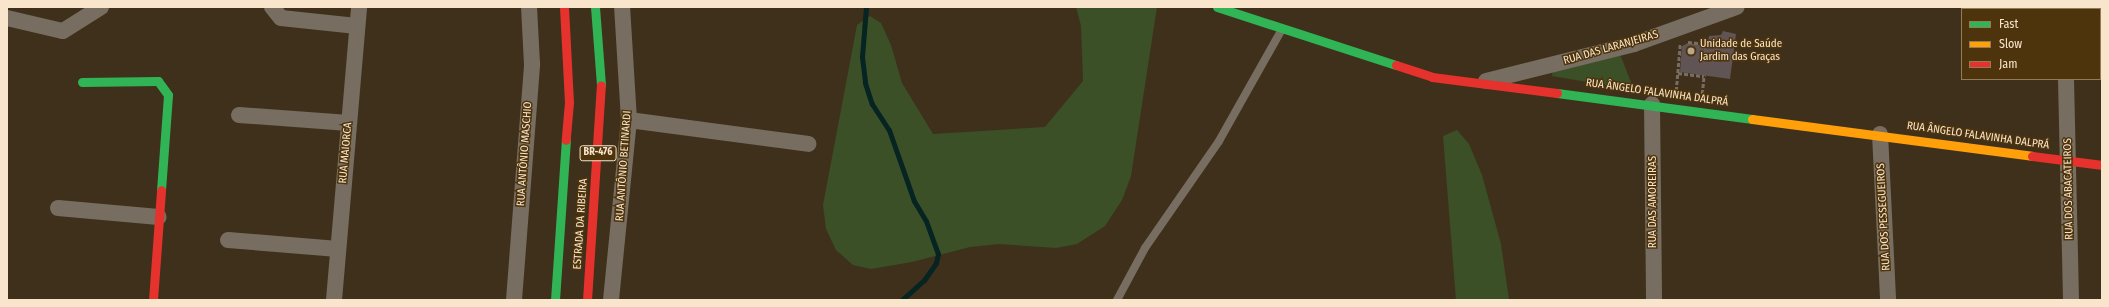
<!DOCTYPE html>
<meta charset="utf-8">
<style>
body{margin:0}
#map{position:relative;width:2109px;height:307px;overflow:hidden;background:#3f301b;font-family:"Fira Sans Condensed",sans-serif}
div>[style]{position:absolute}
.green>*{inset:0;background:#3b5027}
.stream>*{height:5px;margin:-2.5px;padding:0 2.5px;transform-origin:2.5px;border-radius:2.5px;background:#062422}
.building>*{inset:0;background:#615454}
.path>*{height:2.5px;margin-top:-1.25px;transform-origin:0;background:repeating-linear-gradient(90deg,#776e61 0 4px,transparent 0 6px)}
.lane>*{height:8px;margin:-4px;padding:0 4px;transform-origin:4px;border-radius:4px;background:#776e61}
.street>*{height:16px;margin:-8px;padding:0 8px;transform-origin:8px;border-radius:8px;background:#776e61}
.fast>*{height:9px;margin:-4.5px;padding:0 4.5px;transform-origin:4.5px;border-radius:4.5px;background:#30b455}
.slow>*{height:9px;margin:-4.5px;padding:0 4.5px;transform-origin:4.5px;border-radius:4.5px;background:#ff9f0a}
.jam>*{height:9px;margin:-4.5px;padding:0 4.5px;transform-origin:4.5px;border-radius:4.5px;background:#e5322d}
.dots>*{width:11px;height:11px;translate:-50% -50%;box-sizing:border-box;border:2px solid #4e340c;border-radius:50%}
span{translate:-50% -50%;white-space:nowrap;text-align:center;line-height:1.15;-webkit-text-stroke:3px #4e340c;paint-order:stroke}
.shield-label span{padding:1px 3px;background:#4e340c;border:1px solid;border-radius:3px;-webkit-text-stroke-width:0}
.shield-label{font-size:10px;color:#f9e5cb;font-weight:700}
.poi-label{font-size:11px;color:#f9e5cb}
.left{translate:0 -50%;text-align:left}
.street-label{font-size:11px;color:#f9e5cb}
.frame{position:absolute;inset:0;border:8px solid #f9e5cb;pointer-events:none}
.legend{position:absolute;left:1961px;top:8px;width:140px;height:72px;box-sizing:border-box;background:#4e340c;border:1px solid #927b58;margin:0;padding:5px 7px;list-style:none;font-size:12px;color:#f9e5cb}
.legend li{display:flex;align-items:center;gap:8px;height:20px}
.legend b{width:20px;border:1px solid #927b58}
</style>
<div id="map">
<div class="green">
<div style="clip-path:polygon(1076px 7px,1157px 7px,1131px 176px,1122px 200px,1105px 226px,1077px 244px,1056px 248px,999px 244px,970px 247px,912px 262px,871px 269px,853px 265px,836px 250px,826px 229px,823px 205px,857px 25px,870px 16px,881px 23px,891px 45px,902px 83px,933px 134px,1045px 127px,1083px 81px,1081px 26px)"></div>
<div style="clip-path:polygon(1620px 54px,1634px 90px,1552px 76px,1553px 70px)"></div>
<div style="clip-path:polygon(1457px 130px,1469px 144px,1482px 175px,1501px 244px,1509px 300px,1456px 300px,1443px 136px)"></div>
</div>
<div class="stream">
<div style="left:866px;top:7px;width:50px;rotate:94.6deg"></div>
<div style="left:862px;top:57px;width:26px;rotate:83deg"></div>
<div style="left:865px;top:83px;width:22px;rotate:72deg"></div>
<div style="left:872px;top:104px;width:31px;rotate:57deg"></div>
<div style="left:889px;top:130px;width:75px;rotate:70.6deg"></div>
<div style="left:914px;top:201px;width:23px;rotate:59deg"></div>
<div style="left:926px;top:221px;width:35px;rotate:70deg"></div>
<div style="left:938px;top:254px;width:9px;rotate:103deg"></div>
<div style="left:936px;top:263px;width:21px;rotate:125deg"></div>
<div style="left:924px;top:280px;width:30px;rotate:138deg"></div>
</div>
<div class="building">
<div style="clip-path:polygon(1723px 31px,1736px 34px,1730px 79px,1680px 72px,1682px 46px,1688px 43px,1707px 46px,1709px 36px,1721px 35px)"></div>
</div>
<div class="path">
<div style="left:1688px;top:42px;width:20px;rotate:6deg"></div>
<div style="left:1678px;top:73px;width:26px;rotate:7deg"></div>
<div style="left:1676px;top:91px;width:47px;rotate:-85.1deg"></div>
<div style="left:1702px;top:94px;width:19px;rotate:-84deg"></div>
</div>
<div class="lane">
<div style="left:1117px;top:300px;width:59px;rotate:-61.7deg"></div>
<div style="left:1145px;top:248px;width:130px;rotate:-55.3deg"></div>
<div style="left:1219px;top:141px;width:129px;rotate:-60.6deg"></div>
</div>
<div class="street">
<div style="left:272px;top:7px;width:14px;rotate:51deg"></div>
<div style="left:281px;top:18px;width:76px;rotate:6deg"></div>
<div style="left:2064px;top:7px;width:2px;rotate:90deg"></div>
<div style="left:7px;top:18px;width:57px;rotate:13.1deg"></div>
<div style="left:63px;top:31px;width:45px;rotate:-32.3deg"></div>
<div style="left:2066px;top:79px;width:221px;rotate:88.7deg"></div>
<div style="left:1486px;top:81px;width:153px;rotate:-14deg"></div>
<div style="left:1634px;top:44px;width:109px;rotate:-19.8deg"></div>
<div style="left:1652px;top:104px;width:196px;rotate:89.4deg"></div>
<div style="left:239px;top:115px;width:110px;rotate:4.2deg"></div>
<div style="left:629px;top:120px;width:181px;rotate:7.6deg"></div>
<div style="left:1880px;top:134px;width:166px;rotate:87.2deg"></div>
<div style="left:58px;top:208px;width:101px;rotate:5.1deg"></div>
<div style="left:228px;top:240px;width:110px;rotate:4.7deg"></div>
<div style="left:334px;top:300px;width:294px;rotate:-85.1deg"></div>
<div style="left:514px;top:300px;width:237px;rotate:-85.6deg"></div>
<div style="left:532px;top:64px;width:57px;rotate:-93deg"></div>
<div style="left:611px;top:300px;width:181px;rotate:-84.3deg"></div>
<div style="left:629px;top:120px;width:113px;rotate:-93.5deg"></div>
</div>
<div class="fast">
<div style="left:595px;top:7px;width:78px;rotate:85.6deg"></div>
<div style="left:1217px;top:7px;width:188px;rotate:18deg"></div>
<div style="left:82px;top:82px;width:76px;rotate:-0.8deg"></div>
<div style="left:158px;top:81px;width:17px;rotate:54deg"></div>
<div style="left:168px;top:95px;width:95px;rotate:94.2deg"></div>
<div style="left:1557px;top:93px;width:197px;rotate:7.6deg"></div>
<div style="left:555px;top:300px;width:160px;rotate:-86.1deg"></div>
</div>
<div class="slow">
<div style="left:1752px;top:119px;width:282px;rotate:7.5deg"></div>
</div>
<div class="jam">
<div style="left:564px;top:7px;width:95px;rotate:87deg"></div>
<div style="left:569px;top:102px;width:38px;rotate:95deg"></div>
<div style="left:1396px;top:65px;width:38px;rotate:18deg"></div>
<div style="left:1432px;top:77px;width:126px;rotate:7.3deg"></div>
<div style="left:2032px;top:156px;width:71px;rotate:7.3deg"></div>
<div style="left:153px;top:300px;width:110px;rotate:-85.8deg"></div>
<div style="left:587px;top:300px;width:215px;rotate:-86.3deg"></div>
</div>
<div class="dots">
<div style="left:1691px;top:51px;background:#b8a68d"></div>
</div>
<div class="shield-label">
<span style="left:598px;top:153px">BR-476</span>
</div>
<div class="poi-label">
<span class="left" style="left:1700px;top:51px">Unidade de Saúde<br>Jardim das Graças</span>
</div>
<div class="street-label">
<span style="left:1611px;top:48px;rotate:-16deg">RUA DAS LARANJEIRAS</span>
<span style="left:1657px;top:93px;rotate:8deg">RUA ÂNGELO FALAVINHA DALPRÁ</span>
<span style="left:1978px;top:136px;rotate:8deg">RUA ÂNGELO FALAVINHA DALPRÁ</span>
<span style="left:346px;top:153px;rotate:-85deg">RUA MAIORCA</span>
<span style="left:525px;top:154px;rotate:-86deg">RUA ANTÔNIO MASCHIO</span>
<span style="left:624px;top:166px;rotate:-86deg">RUA ANTÔNIO BETINARDI</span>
<span style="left:2069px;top:189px;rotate:-91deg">RUA DOS ABACATEIROS</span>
<span style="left:1653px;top:202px;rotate:-90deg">RUA DAS AMOREIRAS</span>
<span style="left:1884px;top:217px;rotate:-93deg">RUA DOS PESSEGUEIROS</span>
<span style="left:581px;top:224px;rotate:-86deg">ESTRADA DA RIBEIRA</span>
</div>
<div class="frame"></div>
<ul class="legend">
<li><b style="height:5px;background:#30b455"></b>Fast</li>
<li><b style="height:5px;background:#ff9f0a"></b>Slow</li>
<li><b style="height:5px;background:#e5322d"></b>Jam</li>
</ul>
</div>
